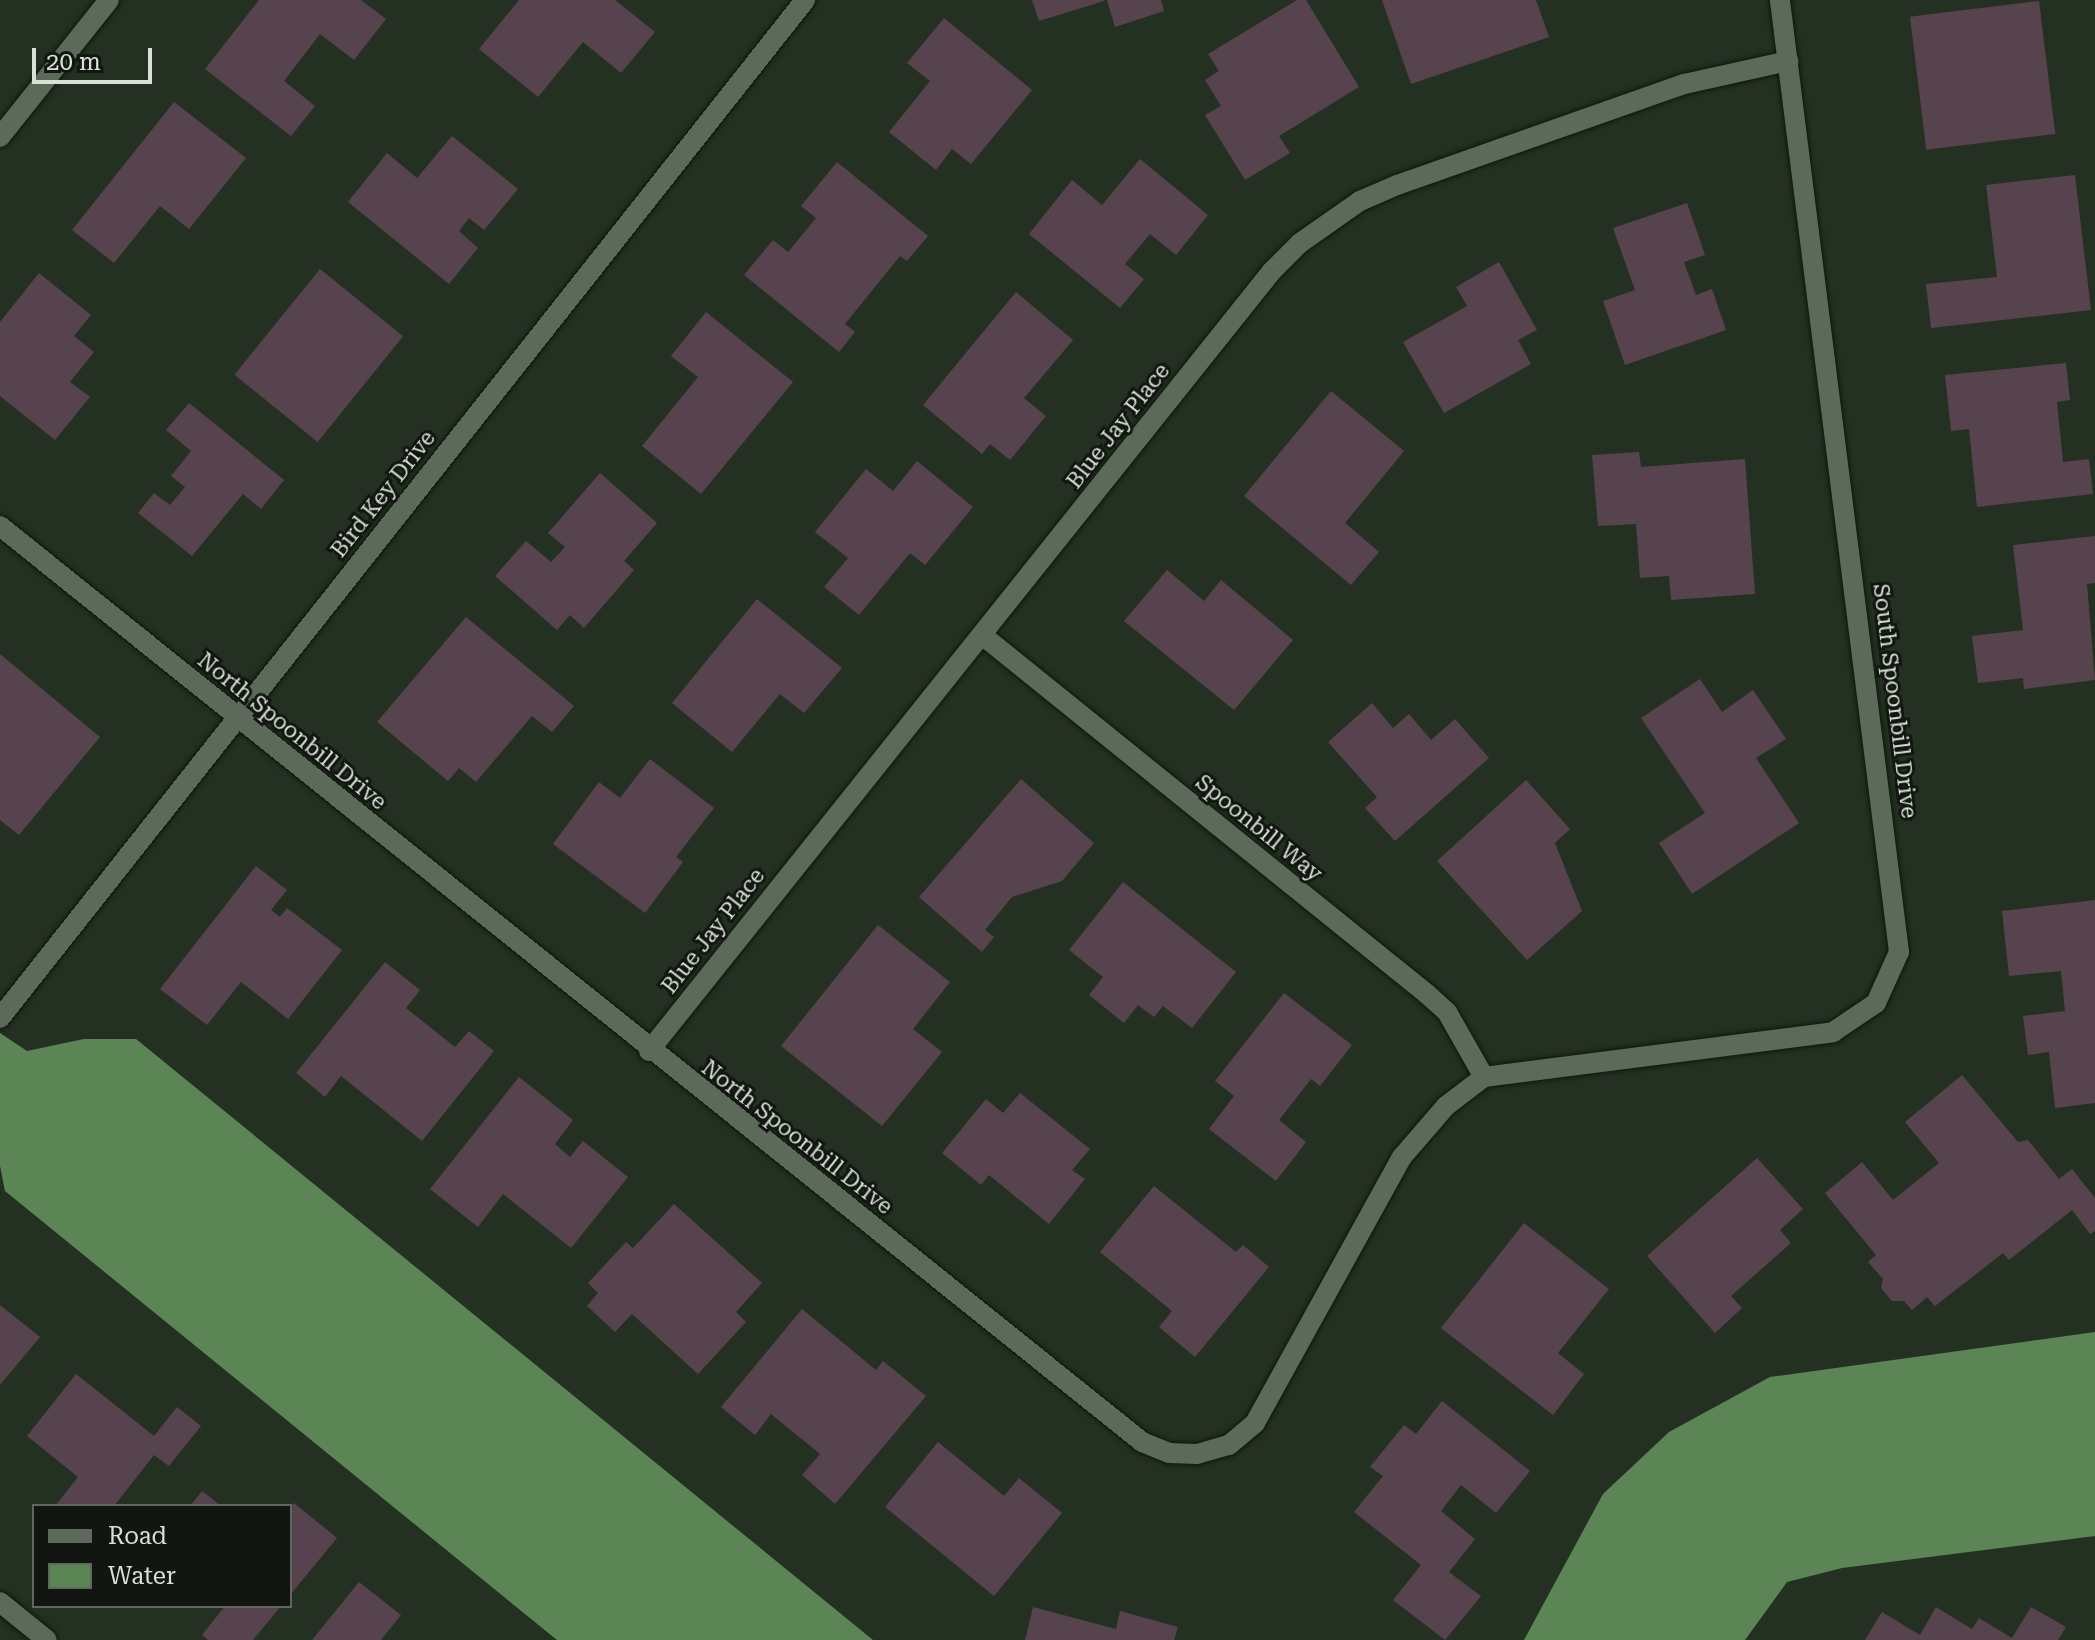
<!DOCTYPE html>
<style>
body{margin:0}
#map{position:relative;width:2095px;height:1640px;overflow:hidden;background:#243122;font-family:"Roboto Serif",serif}
div>[style]{position:absolute}
.water>*{inset:0;background:#5c8556}
.building>*{inset:0;background:#57434d;transform-origin:0 0}
.roads{filter:drop-shadow(0 0 2px #0d180b) drop-shadow(0 0 2px #0d180b)}
.minor>*{height:20px;margin:-10px;padding:0 10px;transform-origin:10px;border-radius:10px;background:#5c6a5a}
.tertiary>*{height:20px;margin:-10px;padding:0 10px;transform-origin:10px;border-radius:10px;background:#5c6a5a}
span{translate:-50% -50%;white-space:nowrap;text-align:center;line-height:1.15;-webkit-text-stroke:6px #111710;paint-order:stroke}
.street-label{font-size:22px;color:#d8e0d7}
.legend{position:absolute;left:32px;top:1504px;width:260px;height:104px;box-sizing:border-box;background:#111710;border:2px solid #616760;margin:0;padding:10px 14px;list-style:none;font-size:24px;color:#d8e0d7}
.legend li{display:flex;align-items:center;gap:16px;height:40px}
.legend b{width:40px;border:2px solid #616760}
.scale{position:absolute;left:32px;top:48px;width:120px;height:36px;box-sizing:border-box;border:4px solid #d8e0d7;border-top:0;padding-left:10px;font-size:24px;line-height:28px;white-space:nowrap;color:#d8e0d7;-webkit-text-stroke:6px #111710;paint-order:stroke}
</style>
<div id="map">
<div class="water">
<div style="clip-path:polygon(0 1033px,27px 1051px,84px 1039px,136px 1039px,873px 1640px,557px 1640px,5px 1191px,0 1166px)"></div>
<div style="clip-path:polygon(2095px 1332px,2095px 1536px,1842px 1568px,1787px 1582px,1745px 1640px,1524px 1640px,1603px 1494px,1669px 1432px,1770px 1377px)"></div>
</div>
<div class="building">
<div style="clip-path:polygon(259px 0,361px 0,386px 19px,354px 60px,320px 34px,284px 81px,315px 106px,291px 136px,205px 69px)"></div>
<div style="clip-path:polygon(519px 0,615px 0,655px 32px,621px 73px,583px 42px,538px 97px,479px 49px)"></div>
<div style="clip-path:polygon(1032px 0,1104px 0,1104px 1px,1039px 21px)"></div>
<div style="clip-path:polygon(1107px 0,1161px 0,1164px 11px,1115px 27px)"></div>
<div style="clip-path:polygon(1297px 0,1306px 0,1359px 87px,1279px 136px,1290px 153px,1245px 180px,1205px 115px,1221px 106px,1205px 80px,1219px 71px,1208px 54px)"></div>
<div style="clip-path:polygon(1382px 0,1536px 0,1549px 37px,1411px 84px)"></div>
<div style="left:2039px;top:1px;width:134px;height:130px;rotate:83deg"></div>
<div style="clip-path:polygon(944px 18px,1032px 90px,971px 164px,952px 149px,936px 170px,889px 132px,930px 81px,907px 63px)"></div>
<div style="clip-path:polygon(174px 102px,246px 158px,189px 229px,160px 206px,114px 263px,72px 230px)"></div>
<div style="clip-path:polygon(452px 136px,518px 189px,484px 230px,469px 218px,459px 231px,478px 248px,449px 284px,348px 202px,387px 153px,417px 178px)"></div>
<div style="clip-path:polygon(1140px 159px,1208px 215px,1176px 255px,1150px 234px,1125px 264px,1144px 279px,1120px 308px,1029px 234px,1072px 180px,1102px 205px)"></div>
<div style="clip-path:polygon(837px 162px,928px 236px,907px 261px,900px 256px,845px 324px,855px 332px,839px 352px,744px 275px,773px 240px,788px 252px,816px 218px,801px 206px)"></div>
<div style="clip-path:polygon(2075px 175px,2091px 310px,1931px 328px,1926px 284px,1997px 277px,1986px 185px)"></div>
<div style="clip-path:polygon(1687px 203px,1705px 255px,1684px 262px,1696px 295px,1712px 289px,1726px 330px,1625px 365px,1603px 301px,1635px 290px,1613px 228px)"></div>
<div style="clip-path:polygon(1499px 262px,1537px 330px,1518px 340px,1531px 364px,1444px 413px,1403px 342px,1467px 306px,1456px 287px)"></div>
<div style="left:320px;top:269px;width:107px;height:136px;rotate:39deg"></div>
<div style="clip-path:polygon(39px 273px,91px 315px,74px 336px,94px 352px,70px 382px,90px 397px,55px 440px,0 396px,0 322px)"></div>
<div style="clip-path:polygon(1016px 292px,1073px 340px,1024px 398px,1046px 416px,1010px 460px,990px 444px,982px 454px,923px 405px)"></div>
<div style="clip-path:polygon(706px 312px,793px 382px,701px 494px,642px 446px,698px 377px,671px 356px)"></div>
<div style="clip-path:polygon(2066px 363px,2070px 400px,2057px 402px,2063px 462px,2089px 459px,2093px 494px,1977px 507px,1969px 429px,1951px 431px,1945px 375px)"></div>
<div style="clip-path:polygon(1331px 391px,1404px 451px,1345px 523px,1379px 552px,1351px 585px,1244px 496px)"></div>
<div style="clip-path:polygon(189px 403px,284px 480px,261px 509px,243px 494px,192px 556px,138px 513px,154px 493px,170px 505px,185px 487px,171px 476px,191px 451px,166px 430px)"></div>
<div style="clip-path:polygon(1639px 452px,1641px 467px,1745px 459px,1755px 594px,1671px 600px,1669px 576px,1640px 578px,1636px 524px,1598px 526px,1592px 455px)"></div>
<div style="clip-path:polygon(917px 461px,973px 507px,925px 565px,910px 553px,859px 615px,824px 587px,848px 558px,815px 532px,866px 469px,893px 491px)"></div>
<div style="clip-path:polygon(600px 473px,657px 523px,624px 561px,634px 570px,584px 628px,570px 615px,557px 630px,495px 576px,526px 541px,551px 562px,565px 547px,548px 533px)"></div>
<div style="clip-path:polygon(2095px 536px,2095px 583px,2087px 584px,2095px 680px,2024px 689px,2023px 678px,1978px 683px,1972px 636px,2023px 630px,2013px 545px)"></div>
<div style="clip-path:polygon(1167px 570px,1204px 601px,1221px 580px,1293px 640px,1234px 710px,1124px 621px)"></div>
<div style="clip-path:polygon(757px 599px,842px 668px,804px 713px,780px 694px,732px 752px,672px 703px)"></div>
<div style="clip-path:polygon(466px 617px,574px 706px,552px 732px,532px 716px,476px 782px,459px 768px,448px 781px,377px 722px)"></div>
<div style="clip-path:polygon(0 654px,100px 737px,19px 835px,0 820px)"></div>
<div style="clip-path:polygon(1700px 679px,1722px 712px,1753px 690px,1786px 739px,1756px 758px,1799px 823px,1692px 894px,1659px 843px,1705px 813px,1641px 718px)"></div>
<div style="clip-path:polygon(1372px 703px,1393px 728px,1409px 714px,1431px 740px,1455px 719px,1489px 758px,1395px 841px,1365px 808px,1377px 797px,1328px 742px)"></div>
<div style="clip-path:polygon(650px 759px,714px 808px,676px 857px,683px 862px,645px 913px,553px 844px,599px 782px,620px 798px)"></div>
<div style="clip-path:polygon(1021px 779px,1094px 843px,1062px 881px,1012px 897px,985px 930px,994px 937px,982px 952px,919px 897px)"></div>
<div style="clip-path:polygon(1526px 780px,1570px 829px,1555px 843px,1582px 911px,1527px 960px,1437px 861px)"></div>
<div style="clip-path:polygon(256px 866px,287px 890px,271px 910px,280px 917px,287px 908px,342px 950px,288px 1019px,241px 982px,207px 1025px,160px 989px)"></div>
<div style="clip-path:polygon(1123px 882px,1236px 972px,1192px 1028px,1163px 1006px,1154px 1017px,1138px 1005px,1124px 1023px,1089px 995px,1103px 977px,1069px 950px)"></div>
<div style="clip-path:polygon(2095px 900px,2095px 1103px,2055px 1108px,2049px 1052px,2028px 1055px,2023px 1016px,2065px 1011px,2061px 971px,2009px 976px,2002px 911px)"></div>
<div style="clip-path:polygon(878px 925px,950px 982px,913px 1029px,942px 1052px,882px 1126px,781px 1046px)"></div>
<div style="clip-path:polygon(385px 962px,420px 990px,406px 1008px,455px 1047px,469px 1031px,494px 1051px,422px 1141px,341px 1076px,325px 1097px,296px 1073px)"></div>
<div style="clip-path:polygon(1284px 993px,1352px 1045px,1320px 1086px,1311px 1079px,1279px 1120px,1306px 1142px,1276px 1181px,1209px 1129px,1234px 1096px,1215px 1081px)"></div>
<div style="clip-path:polygon(1962px 1075px,2018px 1142px,2028px 1140px,2059px 1179px,2072px 1169px,2095px 1198px,2095px 1231px,2090px 1234px,2072px 1210px,2009px 1260px,2003px 1253px,1935px 1306px,1927px 1297px,1912px 1310px,1904px 1301px,1892px 1301px,1881px 1288px,1883px 1279px,1868px 1262px,1876px 1255px,1825px 1193px,1862px 1162px,1893px 1200px,1939px 1163px,1905px 1122px)"></div>
<div style="clip-path:polygon(519px 1077px,573px 1120px,555px 1144px,570px 1157px,583px 1141px,628px 1177px,571px 1248px,503px 1194px,478px 1227px,430px 1189px)"></div>
<div style="clip-path:polygon(1020px 1093px,1090px 1149px,1072px 1170px,1085px 1179px,1049px 1224px,989px 1175px,981px 1185px,942px 1153px,986px 1099px,1003px 1113px)"></div>
<div style="clip-path:polygon(1757px 1158px,1803px 1209px,1780px 1230px,1791px 1243px,1731px 1296px,1742px 1308px,1715px 1333px,1647px 1256px)"></div>
<div style="clip-path:polygon(1154px 1186px,1236px 1252px,1243px 1245px,1269px 1267px,1195px 1357px,1159px 1327px,1172px 1311px,1100px 1252px)"></div>
<div style="clip-path:polygon(674px 1204px,762px 1283px,736px 1312px,746px 1322px,698px 1374px,632px 1314px,615px 1332px,587px 1306px,598px 1293px,588px 1283px,626px 1242px,633px 1248px)"></div>
<div style="clip-path:polygon(1524px 1223px,1609px 1289px,1558px 1353px,1584px 1374px,1553px 1415px,1441px 1328px)"></div>
<div style="clip-path:polygon(0 1305px,40px 1337px,0 1385px)"></div>
<div style="clip-path:polygon(802px 1309px,876px 1370px,883px 1361px,926px 1396px,835px 1504px,802px 1475px,820px 1454px,771px 1414px,755px 1435px,721px 1407px)"></div>
<div style="clip-path:polygon(76px 1374px,154px 1436px,177px 1407px,201px 1426px,169px 1466px,154px 1455px,114px 1506px,55px 1506px,78px 1477px,27px 1436px)"></div>
<div style="clip-path:polygon(1442px 1401px,1530px 1471px,1496px 1513px,1461px 1485px,1441px 1511px,1475px 1539px,1449px 1572px,1481px 1596px,1445px 1640px,1393px 1600px,1421px 1565px,1354px 1512px,1383px 1476px,1370px 1467px,1404px 1425px,1416px 1434px)"></div>
<div style="clip-path:polygon(938px 1442px,1004px 1496px,1019px 1478px,1062px 1513px,994px 1596px,885px 1507px)"></div>
<div style="clip-path:polygon(202px 1491px,221px 1506px,190px 1506px)"></div>
<div style="clip-path:polygon(294px 1503px,337px 1538px,290px 1595px,290px 1507px)"></div>
<div style="clip-path:polygon(359px 1582px,401px 1615px,381px 1640px,312px 1640px)"></div>
<div style="clip-path:polygon(225px 1606px,281px 1606px,253px 1640px,208px 1640px,202px 1635px)"></div>
<div style="clip-path:polygon(1033px 1607px,1116px 1629px,1120px 1611px,1178px 1627px,1174px 1640px,1025px 1640px)"></div>
<div style="clip-path:polygon(1936px 1607px,1972px 1629px,1979px 1618px,2012px 1638px,2031px 1607px,2066px 1627px,2058px 1640px,1865px 1640px,1882px 1612px,1920px 1635px)"></div>
</div>
<div class="roads">
<div class="minor">
<div style="left:0;top:137px;width:175px;rotate:-51.5deg"></div>
<div style="left:0;top:526px;width:1464px;rotate:38.73deg"></div>
<div style="left:1142px;top:1442px;width:29px;rotate:22deg"></div>
<div style="left:1169px;top:1453px;width:28px;rotate:2deg"></div>
<div style="left:1197px;top:1454px;width:33px;rotate:-16deg"></div>
<div style="left:1229px;top:1445px;width:34px;rotate:-40deg"></div>
<div style="left:1255px;top:1423px;width:304px;rotate:-61.1deg"></div>
<div style="left:1402px;top:1157px;width:67px;rotate:-49.2deg"></div>
<div style="left:1446px;top:1106px;width:48px;rotate:-37.3deg"></div>
<div style="left:982px;top:635px;width:572px;rotate:38.89deg"></div>
<div style="left:1427px;top:994px;width:27px;rotate:42deg"></div>
<div style="left:1447px;top:1012px;width:75px;rotate:60.4deg"></div>
<div style="left:649px;top:1051px;width:997px;rotate:-51.39deg"></div>
<div style="left:1271px;top:272px;width:41px;rotate:-45deg"></div>
<div style="left:1300px;top:243px;width:73px;rotate:-35deg"></div>
<div style="left:1360px;top:201px;width:40px;rotate:-23.4deg"></div>
<div style="left:1397px;top:185px;width:304px;rotate:-19.4deg"></div>
<div style="left:1684px;top:84px;width:107px;rotate:-12.5deg"></div>
<div style="left:1484px;top:1077px;width:352px;rotate:-7.3deg"></div>
<div style="left:1833px;top:1032px;width:52px;rotate:-34deg"></div>
<div style="left:1876px;top:1003px;width:56px;rotate:-65.7deg"></div>
<div style="left:1899px;top:952px;width:959px;rotate:-97.13deg"></div>
<div style="left:0;top:1602px;width:60px;rotate:39deg"></div>
</div>
<div class="tertiary">
<div style="left:0;top:1018px;width:1298px;rotate:-51.66deg"></div>
</div>
</div>
<div class="street-label">
<span style="left:1118px;top:426px;rotate:-52deg">Blue Jay Place</span>
<span style="left:383px;top:494px;rotate:-52deg">Bird Key Drive</span>
<span style="left:1895px;top:701px;rotate:83deg">South Spoonbill Drive</span>
<span style="left:292px;top:731px;rotate:39deg">North Spoonbill Drive</span>
<span style="left:1259px;top:828px;rotate:39deg">Spoonbill Way</span>
<span style="left:713px;top:931px;rotate:-52deg">Blue Jay Place</span>
<span style="left:797px;top:1137px;rotate:38deg">North Spoonbill Drive</span>
</div>
<ul class="legend">
<li><b style="height:10px;background:#5c6a5a"></b>Road</li>
<li><b style="height:22px;background:#5c8556"></b>Water</li>
</ul>
<div class="scale">20 m</div>
</div>
